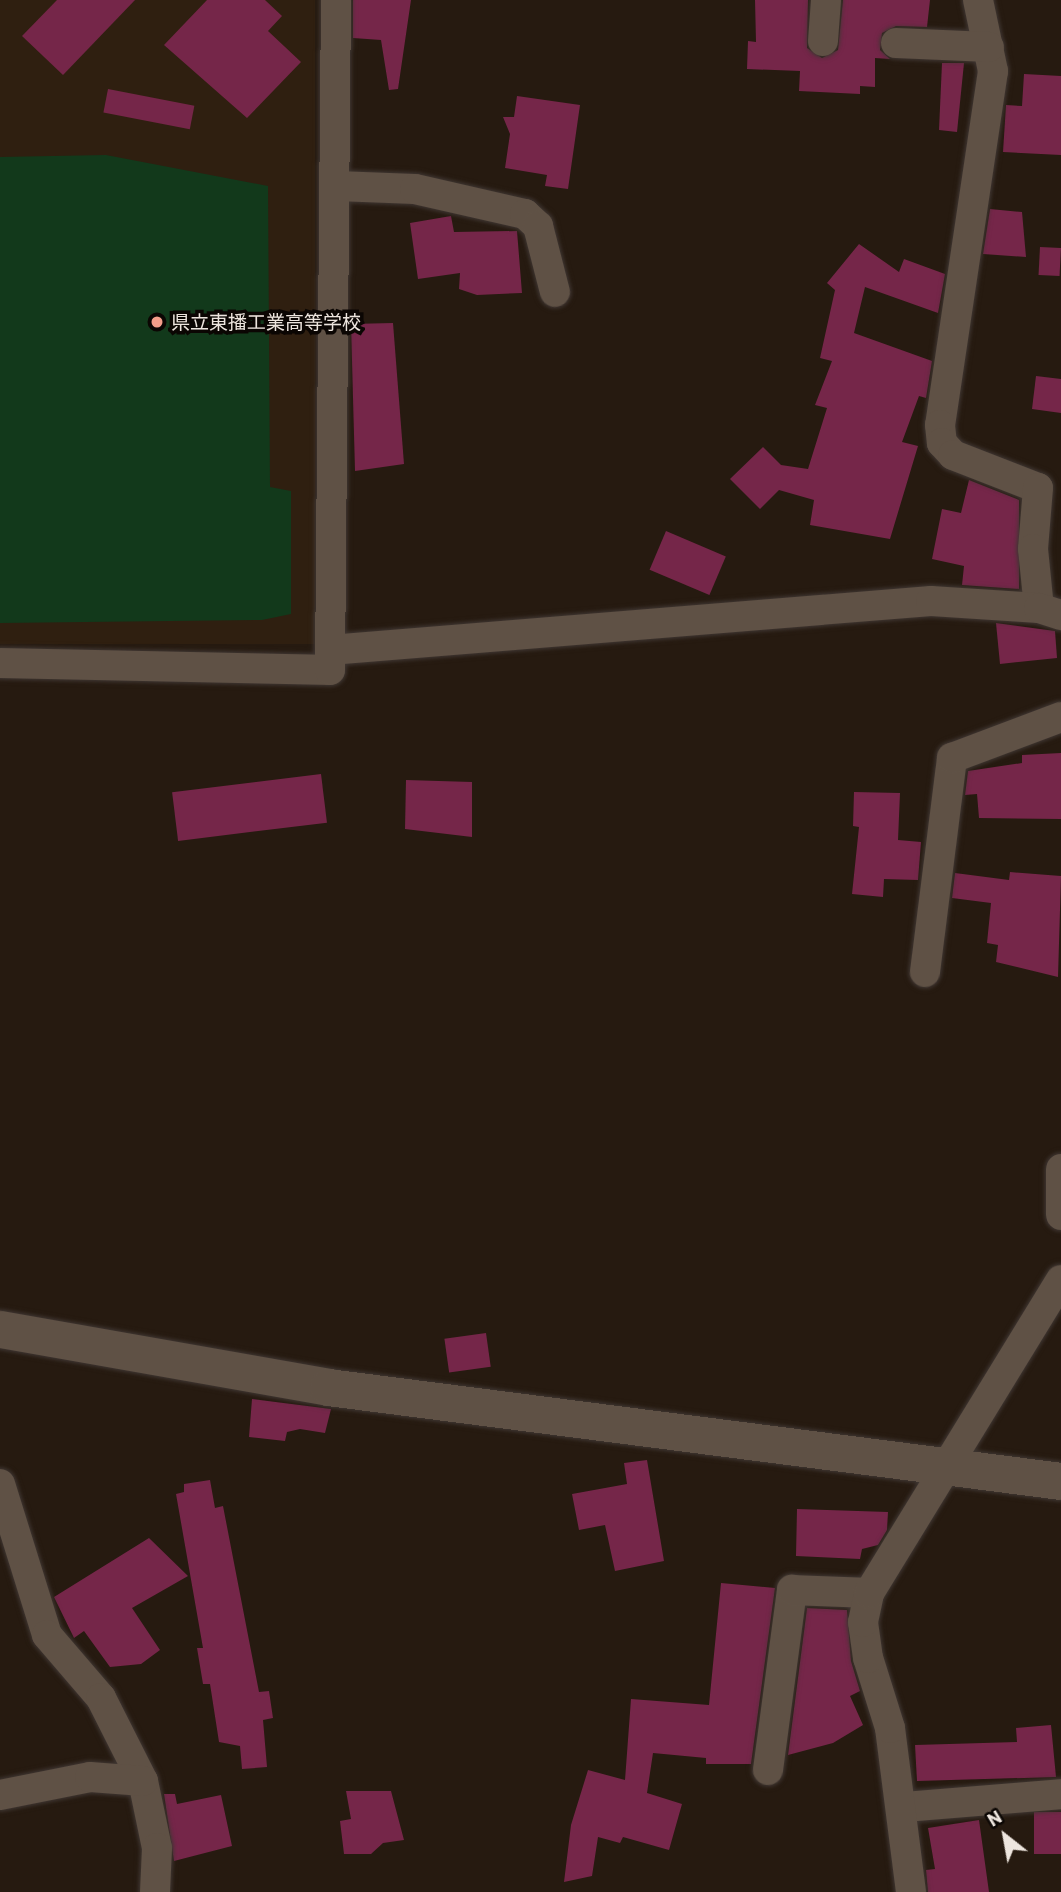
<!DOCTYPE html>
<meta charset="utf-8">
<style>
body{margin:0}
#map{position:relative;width:1061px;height:1892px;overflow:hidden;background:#261a10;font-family:Barlow,"Noto Sans JP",sans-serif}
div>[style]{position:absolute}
.built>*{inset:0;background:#2f1f10;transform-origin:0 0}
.green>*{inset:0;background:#12391b}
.building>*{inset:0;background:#752649;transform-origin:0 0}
.roads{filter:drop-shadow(0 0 2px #3f3632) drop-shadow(0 0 2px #3f3632)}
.minor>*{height:30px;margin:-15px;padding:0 15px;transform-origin:15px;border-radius:15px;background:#5f5145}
.tertiary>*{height:37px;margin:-18.5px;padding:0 18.5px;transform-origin:18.5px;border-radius:18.5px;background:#5f5145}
.dots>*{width:19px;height:19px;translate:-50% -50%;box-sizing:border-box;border:4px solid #0b0603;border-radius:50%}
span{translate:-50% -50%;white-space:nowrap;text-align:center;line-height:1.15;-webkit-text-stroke:7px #0b0603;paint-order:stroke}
.poi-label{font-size:19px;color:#ede5de}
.left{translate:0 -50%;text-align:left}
.north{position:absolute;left:970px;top:1801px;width:70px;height:70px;-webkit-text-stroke:5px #0b0603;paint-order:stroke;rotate:329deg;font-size:19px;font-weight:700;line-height:28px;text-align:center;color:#ede5de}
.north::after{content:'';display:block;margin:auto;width:24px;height:32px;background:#ede5de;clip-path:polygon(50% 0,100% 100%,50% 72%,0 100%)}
</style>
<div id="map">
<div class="built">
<div style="left:0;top:0;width:315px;height:644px"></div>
</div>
<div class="green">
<div style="clip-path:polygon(106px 155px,268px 186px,270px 487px,291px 491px,291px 614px,262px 620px,0 623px,0 157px)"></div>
</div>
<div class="building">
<div style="clip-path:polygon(57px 0,135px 0,63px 75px,22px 36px)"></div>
<div style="clip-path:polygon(207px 0,265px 0,282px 16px,268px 31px,301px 62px,247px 118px,164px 45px)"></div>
<div style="clip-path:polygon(353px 0,411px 0,398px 89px,389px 90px,381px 40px,353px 38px)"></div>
<div style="clip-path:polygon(755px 0,808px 0,807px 48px,822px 58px,838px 50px,843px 0,930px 0,927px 27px,896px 26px,882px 33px,880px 50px,890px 59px,875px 58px,875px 87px,860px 86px,860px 94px,799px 91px,800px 71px,747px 69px,748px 41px,756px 42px)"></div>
<div style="clip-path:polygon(942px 63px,964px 63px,957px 132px,939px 130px)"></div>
<div style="clip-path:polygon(1024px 74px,1061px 76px,1061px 155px,1003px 152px,1006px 105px,1022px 106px)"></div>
<div style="left:108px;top:89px;width:88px;height:24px;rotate:11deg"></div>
<div style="clip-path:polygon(517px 96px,580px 105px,568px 189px,545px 186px,547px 175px,505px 168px,510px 134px,503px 117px,514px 117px)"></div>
<div style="clip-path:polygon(990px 209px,1022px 212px,1026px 257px,983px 254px)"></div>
<div style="clip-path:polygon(451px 216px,454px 232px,517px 231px,522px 293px,477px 295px,459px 289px,460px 273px,418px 279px,410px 223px)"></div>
<div style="clip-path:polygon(859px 244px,899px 272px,904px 259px,945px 274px,938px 313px,865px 287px,854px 333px,932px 361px,926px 398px,919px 396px,902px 442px,918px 446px,890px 539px,810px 525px,814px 500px,779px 490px,760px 509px,730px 479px,763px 447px,781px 465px,808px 469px,827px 408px,815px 405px,832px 361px,820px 358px,835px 290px,827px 283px)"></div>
<div style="left:1040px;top:247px;width:21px;height:28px;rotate:3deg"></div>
<div style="clip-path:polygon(393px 323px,404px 464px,355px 471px,351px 324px)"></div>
<div style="clip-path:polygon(1036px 376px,1061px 379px,1061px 413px,1032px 409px)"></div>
<div style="clip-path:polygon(969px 480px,1019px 500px,1019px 589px,962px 585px,964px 566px,932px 559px,942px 509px,961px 513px)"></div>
<div style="left:666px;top:531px;width:65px;height:42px;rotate:23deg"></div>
<div style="clip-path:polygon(996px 623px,1055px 631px,1057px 658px,1000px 664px)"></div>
<div style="clip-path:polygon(1061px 753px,1061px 819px,979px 818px,977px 794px,965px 795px,968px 771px,1022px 763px,1022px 755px)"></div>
<div style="left:321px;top:774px;width:49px;height:150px;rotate:83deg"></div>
<div style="clip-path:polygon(406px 780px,472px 782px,472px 837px,405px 829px)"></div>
<div style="clip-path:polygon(854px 792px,900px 793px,898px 840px,921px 842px,918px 880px,884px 879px,883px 897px,852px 894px,859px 827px,853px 826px)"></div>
<div style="clip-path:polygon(1010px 872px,1061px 876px,1058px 977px,996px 962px,998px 945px,987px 943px,991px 903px,952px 898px,955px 873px,1009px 880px)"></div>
<div style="left:486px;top:1333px;width:34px;height:42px;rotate:82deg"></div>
<div style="clip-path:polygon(252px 1399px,331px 1409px,325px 1433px,300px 1429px,287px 1432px,285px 1441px,249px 1437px)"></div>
<div style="clip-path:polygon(647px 1460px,664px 1561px,615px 1571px,605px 1525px,579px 1530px,572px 1494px,627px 1484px,624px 1463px)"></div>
<div style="clip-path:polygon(210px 1480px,215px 1508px,223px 1506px,259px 1692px,269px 1691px,273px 1718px,263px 1720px,267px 1767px,242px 1769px,240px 1746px,219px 1742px,210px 1684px,203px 1684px,197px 1648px,203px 1648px,176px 1494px,184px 1492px,184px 1484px)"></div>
<div style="clip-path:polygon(797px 1509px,888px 1512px,887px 1530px,878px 1545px,862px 1549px,860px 1559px,796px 1556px)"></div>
<div style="clip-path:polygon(149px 1538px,188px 1576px,132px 1608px,160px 1650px,141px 1664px,110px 1667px,84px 1631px,74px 1638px,54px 1597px)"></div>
<div style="clip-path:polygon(721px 1583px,775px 1588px,751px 1764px,706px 1764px,706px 1758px,653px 1753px,647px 1793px,682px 1804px,669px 1850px,623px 1837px,620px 1843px,598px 1837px,592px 1876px,564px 1882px,571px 1825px,588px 1770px,625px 1780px,631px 1699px,709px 1705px)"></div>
<div style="clip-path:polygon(807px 1608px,847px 1610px,851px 1661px,860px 1691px,850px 1696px,863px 1725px,833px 1743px,788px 1755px)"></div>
<div style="clip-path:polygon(1051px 1725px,1056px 1777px,917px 1781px,915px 1745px,1017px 1742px,1016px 1728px)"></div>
<div style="clip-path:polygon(346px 1791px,391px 1791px,404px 1840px,383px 1843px,371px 1854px,344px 1854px,340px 1821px,351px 1819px)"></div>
<div style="clip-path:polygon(164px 1794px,175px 1794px,177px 1804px,221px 1795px,232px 1846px,174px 1861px)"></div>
<div style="left:1061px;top:1812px;width:42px;height:27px;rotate:90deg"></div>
<div style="clip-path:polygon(979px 1820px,989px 1892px,928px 1892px,926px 1870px,935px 1869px,928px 1828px)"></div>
</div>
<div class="roads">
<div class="minor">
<div style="left:978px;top:0;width:73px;rotate:78.1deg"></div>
<div style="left:993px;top:71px;width:358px;rotate:98.5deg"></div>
<div style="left:940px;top:425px;width:18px;rotate:84deg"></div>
<div style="left:942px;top:443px;width:16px;rotate:47deg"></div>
<div style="left:953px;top:455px;width:91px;rotate:21.2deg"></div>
<div style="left:1038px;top:488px;width:61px;rotate:94.7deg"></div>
<div style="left:1033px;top:549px;width:59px;rotate:84.2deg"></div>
<div style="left:823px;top:41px;width:41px;rotate:-85.8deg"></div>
<div style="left:896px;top:43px;width:93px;rotate:2.5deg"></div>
<div style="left:337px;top:186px;width:78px;rotate:2.2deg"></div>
<div style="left:415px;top:189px;width:113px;rotate:12.8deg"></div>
<div style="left:525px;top:214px;width:18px;rotate:43deg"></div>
<div style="left:538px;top:226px;width:68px;rotate:75.6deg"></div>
<div style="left:330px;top:650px;width:603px;rotate:-4.66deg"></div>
<div style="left:931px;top:601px;width:108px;rotate:3.7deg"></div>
<div style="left:1039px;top:608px;width:23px;rotate:18deg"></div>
<div style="left:0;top:663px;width:330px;rotate:1.2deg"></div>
<div style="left:330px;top:670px;width:670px;rotate:-89.49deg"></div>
<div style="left:925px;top:972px;width:216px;rotate:-82.8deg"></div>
<div style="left:952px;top:758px;width:116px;rotate:-20.6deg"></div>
<div style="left:1061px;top:1169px;width:46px;rotate:90deg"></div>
<div style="left:0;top:1484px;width:158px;rotate:72.7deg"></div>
<div style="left:47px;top:1635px;width:83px;rotate:49.4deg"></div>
<div style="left:101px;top:1698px;width:93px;rotate:63.2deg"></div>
<div style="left:143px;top:1781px;width:68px;rotate:78.2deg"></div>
<div style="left:157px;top:1848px;width:44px;rotate:92.6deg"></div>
<div style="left:768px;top:1770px;width:182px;rotate:-82.4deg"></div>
<div style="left:792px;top:1590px;width:77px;rotate:2.2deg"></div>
<div style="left:0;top:1795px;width:92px;rotate:-11.3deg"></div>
<div style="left:90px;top:1777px;width:53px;rotate:4.3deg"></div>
<div style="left:904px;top:1807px;width:158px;rotate:-4.7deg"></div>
<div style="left:911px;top:1892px;width:165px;rotate:-97.3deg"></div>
<div style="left:890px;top:1728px;width:73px;rotate:-107.4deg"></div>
<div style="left:868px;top:1658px;width:36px;rotate:-98deg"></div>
<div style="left:863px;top:1622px;width:30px;rotate:-78deg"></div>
<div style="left:869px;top:1593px;width:367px;rotate:-58.5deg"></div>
</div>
<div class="tertiary">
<div style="left:0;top:1329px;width:333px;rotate:10deg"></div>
<div style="left:328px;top:1387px;width:739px;rotate:7.31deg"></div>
</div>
</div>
<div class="dots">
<div style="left:157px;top:322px;background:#f49e8a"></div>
</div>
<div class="poi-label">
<span class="left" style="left:171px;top:322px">県立東播工業高等学校</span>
</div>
<div class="north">N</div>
</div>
